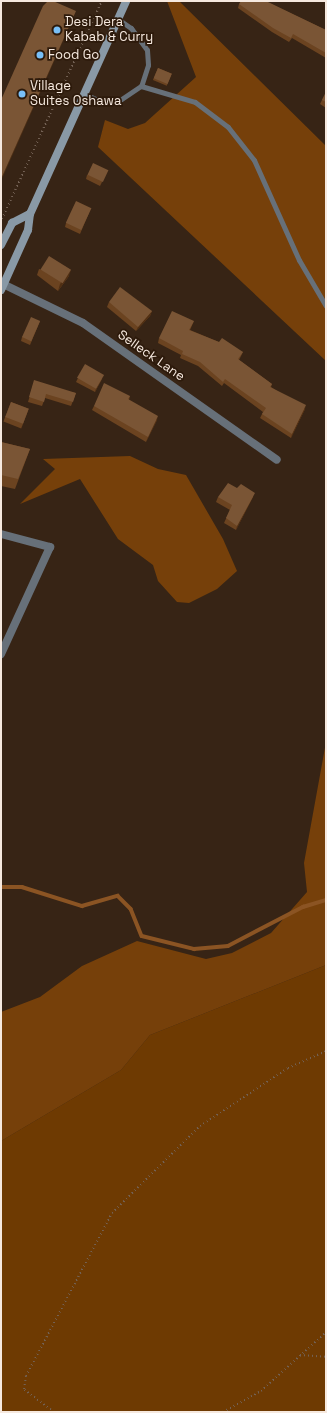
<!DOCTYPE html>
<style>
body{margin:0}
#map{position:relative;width:327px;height:1413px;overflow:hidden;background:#372415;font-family:"Space Grotesk",sans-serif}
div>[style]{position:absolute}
.green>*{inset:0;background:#6e3a02}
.forest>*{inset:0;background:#76400a}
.stream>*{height:3.5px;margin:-1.75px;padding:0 1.75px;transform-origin:1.75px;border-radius:1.75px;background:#8b5423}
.path>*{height:2px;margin-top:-1px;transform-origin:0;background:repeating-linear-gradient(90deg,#736154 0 1px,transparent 0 4px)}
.service>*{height:5px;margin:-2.5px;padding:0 2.5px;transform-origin:2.5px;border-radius:2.5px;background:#677079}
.minor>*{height:8px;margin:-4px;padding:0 4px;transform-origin:4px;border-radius:4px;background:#677079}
.secondary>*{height:8px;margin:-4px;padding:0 4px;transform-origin:4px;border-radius:4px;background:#8999a6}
.wall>*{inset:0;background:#6b4320;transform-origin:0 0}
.shaded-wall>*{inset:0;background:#502f13}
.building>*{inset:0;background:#7a5535;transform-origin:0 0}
.dots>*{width:11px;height:11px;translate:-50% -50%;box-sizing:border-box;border:2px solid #2d1a0b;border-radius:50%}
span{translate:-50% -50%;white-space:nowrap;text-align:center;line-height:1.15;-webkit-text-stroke:3.5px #2d1a0b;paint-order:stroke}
.poi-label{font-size:13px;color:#f6e9df}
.left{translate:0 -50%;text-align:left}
.street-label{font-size:13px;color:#f6e9df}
.frame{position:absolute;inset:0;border:2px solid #f6e9df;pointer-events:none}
</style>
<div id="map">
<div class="green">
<div style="clip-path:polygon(326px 965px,326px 1412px,1px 1412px,1px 1141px,121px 1070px,150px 1035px)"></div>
</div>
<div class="forest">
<div style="clip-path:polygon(167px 1px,179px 1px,326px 146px,326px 361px,98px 147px,105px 120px,128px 129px,145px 123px,196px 77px)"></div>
<div style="clip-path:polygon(130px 456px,158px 469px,186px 475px,223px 539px,237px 571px,217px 589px,189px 603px,177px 602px,158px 581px,153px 565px,118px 539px,80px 479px,20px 504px,55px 469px,43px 459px)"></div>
<div style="clip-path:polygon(326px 742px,326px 965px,150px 1035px,121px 1070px,1px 1141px,1px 1012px,40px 997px,82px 966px,137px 941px,206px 959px,232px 953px,271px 933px,307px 892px,304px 863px)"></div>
</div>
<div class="stream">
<div style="left:1px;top:887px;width:21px"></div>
<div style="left:22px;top:887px;width:63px;rotate:17.6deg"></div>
<div style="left:82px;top:906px;width:37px;rotate:-16deg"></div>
<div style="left:118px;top:896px;width:18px;rotate:45deg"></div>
<div style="left:131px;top:909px;width:29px;rotate:68deg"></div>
<div style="left:142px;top:936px;width:54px;rotate:14deg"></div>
<div style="left:194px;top:949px;width:34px;rotate:-5deg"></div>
<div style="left:228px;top:946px;width:85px;rotate:-27.5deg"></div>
<div style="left:303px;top:907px;width:24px;rotate:-17deg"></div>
</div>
<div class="path">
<div style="left:2px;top:219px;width:240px;rotate:-65.4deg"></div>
<div style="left:300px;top:1355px;width:26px;rotate:4deg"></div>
<div style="left:54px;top:1412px;width:38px;rotate:-143deg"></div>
<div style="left:24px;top:1389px;width:13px;rotate:-81deg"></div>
<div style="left:26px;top:1376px;width:184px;rotate:-62.2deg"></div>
<div style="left:112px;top:1213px;width:124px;rotate:-44.7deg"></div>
<div style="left:200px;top:1126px;width:105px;rotate:-33.4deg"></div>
<div style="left:288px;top:1068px;width:42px;rotate:-24.1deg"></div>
<div style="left:223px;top:1412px;width:43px;rotate:-28.9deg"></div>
<div style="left:261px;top:1391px;width:88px;rotate:-42.2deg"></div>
</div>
<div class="service">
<div style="left:118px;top:19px;width:16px;rotate:35deg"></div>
<div style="left:131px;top:28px;width:27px;rotate:54deg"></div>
<div style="left:147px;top:50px;width:15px;rotate:86deg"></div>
<div style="left:148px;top:65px;width:22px;rotate:108deg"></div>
<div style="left:85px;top:94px;width:17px;rotate:25deg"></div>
<div style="left:100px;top:101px;width:20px;rotate:-3deg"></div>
<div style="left:120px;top:100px;width:25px;rotate:-34deg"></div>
<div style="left:141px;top:86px;width:56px;rotate:16.5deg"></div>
<div style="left:195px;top:102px;width:41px;rotate:37.1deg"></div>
<div style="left:228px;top:127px;width:42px;rotate:51.8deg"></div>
<div style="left:254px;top:160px;width:110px;rotate:65.8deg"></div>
<div style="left:299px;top:260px;width:53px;rotate:59.6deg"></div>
</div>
<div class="minor">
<div style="left:1px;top:283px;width:91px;rotate:26deg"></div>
<div style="left:83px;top:323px;width:237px;rotate:35.2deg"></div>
<div style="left:1px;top:534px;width:51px;rotate:14.9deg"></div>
<div style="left:50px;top:547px;width:118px;rotate:114.6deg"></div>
</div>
<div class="secondary">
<div style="left:1px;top:245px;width:25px;rotate:-63deg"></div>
<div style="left:12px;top:223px;width:20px;rotate:-27deg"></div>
<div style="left:1px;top:290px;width:66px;rotate:-65.8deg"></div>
<div style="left:28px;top:230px;width:16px;rotate:-83deg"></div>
<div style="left:30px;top:214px;width:234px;rotate:-65.7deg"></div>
</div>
<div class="wall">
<div style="clip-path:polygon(269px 3px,326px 30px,326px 58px,292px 38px,289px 42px,272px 32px,238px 8px,239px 4px)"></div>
<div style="left:158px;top:68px;width:15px;height:13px;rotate:23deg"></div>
<div style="clip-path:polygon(326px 92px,326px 108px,320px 104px)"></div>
<div style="clip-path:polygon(108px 170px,100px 186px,86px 179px,87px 175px)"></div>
<div style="clip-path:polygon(91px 208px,80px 234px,65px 227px,66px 223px)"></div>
<div style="clip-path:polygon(39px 269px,69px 276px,58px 291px,37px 275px)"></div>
<div style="clip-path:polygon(109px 302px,152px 311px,150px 316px,136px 331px,107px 307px)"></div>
<div style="clip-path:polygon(40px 321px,30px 345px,21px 341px,22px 337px)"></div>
<div style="clip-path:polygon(194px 321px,190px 330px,243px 352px,239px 360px,272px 384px,271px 387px,305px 409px,291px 438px,260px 418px,263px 412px,224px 383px,222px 386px,198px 366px,180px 358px,181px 355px,158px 343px,159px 338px)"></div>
<div style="clip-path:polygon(78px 378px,102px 379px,95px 392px,76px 382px)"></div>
<div style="clip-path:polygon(33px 385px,76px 393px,71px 406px,45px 398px,42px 406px,28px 402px)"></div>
<div style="clip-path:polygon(130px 396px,129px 400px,157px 420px,146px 442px,92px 410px,94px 406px)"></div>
<div style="left:11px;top:402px;width:19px;height:21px;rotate:21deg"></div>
<div style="clip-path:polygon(1px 442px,30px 449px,15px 489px,1px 486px)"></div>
<div style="clip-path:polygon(218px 497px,253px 497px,236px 530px,224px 523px,230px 510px,216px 502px)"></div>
</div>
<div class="shaded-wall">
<div style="clip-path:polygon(76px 11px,72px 21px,1px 181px,1px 179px)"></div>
<div style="clip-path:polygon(71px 270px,69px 276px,58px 291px,60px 284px)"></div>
<div style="clip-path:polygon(152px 311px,150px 316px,136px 331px,138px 327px)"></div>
<div style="clip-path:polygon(104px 375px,102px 379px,95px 392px,96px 388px)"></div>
<div style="clip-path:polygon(306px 405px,305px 409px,291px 438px,292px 434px)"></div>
<div style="clip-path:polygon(158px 416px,157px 420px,146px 442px,148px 437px)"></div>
<div style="clip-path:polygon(255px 493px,253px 497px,236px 530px,237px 526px)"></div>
</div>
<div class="building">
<div style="clip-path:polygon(48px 1px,53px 1px,76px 11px,1px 179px,1px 100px,43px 6px)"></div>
<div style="clip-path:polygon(241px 1px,269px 1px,268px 2px,326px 30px,326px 34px,325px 36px,326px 37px,326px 53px,293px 34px,291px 38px,273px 28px,239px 4px)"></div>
<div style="left:158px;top:68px;width:15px;height:11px;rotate:23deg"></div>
<div style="clip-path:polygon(326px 92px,326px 102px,322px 100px)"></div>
<div style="left:93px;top:163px;width:17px;height:13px;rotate:25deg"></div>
<div style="left:76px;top:201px;width:17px;height:24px;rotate:25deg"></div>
<div style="left:49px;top:256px;width:26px;height:16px;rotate:32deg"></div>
<div style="clip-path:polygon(120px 287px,152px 311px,138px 327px,109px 302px)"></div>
<div style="clip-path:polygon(172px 311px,194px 321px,189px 330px,219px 342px,222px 338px,243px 352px,238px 359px,272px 384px,270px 387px,306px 405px,292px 434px,262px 414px,266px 408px,225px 379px,223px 382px,200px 362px,182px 354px,183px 351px,159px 338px)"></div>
<div style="left:31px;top:317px;width:10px;height:22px;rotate:24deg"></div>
<div style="left:85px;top:364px;width:22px;height:16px;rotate:30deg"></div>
<div style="clip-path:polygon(34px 380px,76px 393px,73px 402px,46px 394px,44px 402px,29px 397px)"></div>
<div style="clip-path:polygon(104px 383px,130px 396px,128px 399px,158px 416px,148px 437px,94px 406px)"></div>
<div style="left:11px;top:402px;width:19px;height:16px;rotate:21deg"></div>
<div style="clip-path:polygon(1px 442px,30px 449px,18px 479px,1px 475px)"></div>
<div style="clip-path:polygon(228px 483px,237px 488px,241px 484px,255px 493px,237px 526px,226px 518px,232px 505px,218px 497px)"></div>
</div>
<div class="dots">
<div style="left:57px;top:30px;background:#78bff7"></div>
<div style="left:40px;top:55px;background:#78bff7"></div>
<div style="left:22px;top:94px;background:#78bff7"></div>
</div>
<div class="poi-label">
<span class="left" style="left:65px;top:30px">Desi Dera<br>Kabab &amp; Curry</span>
<span class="left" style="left:48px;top:55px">Food Go</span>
<span class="left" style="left:30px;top:94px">Village<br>Suites Oshawa</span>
</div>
<div class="street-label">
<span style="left:151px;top:356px;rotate:35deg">Selleck Lane</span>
</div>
<div class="frame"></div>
</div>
